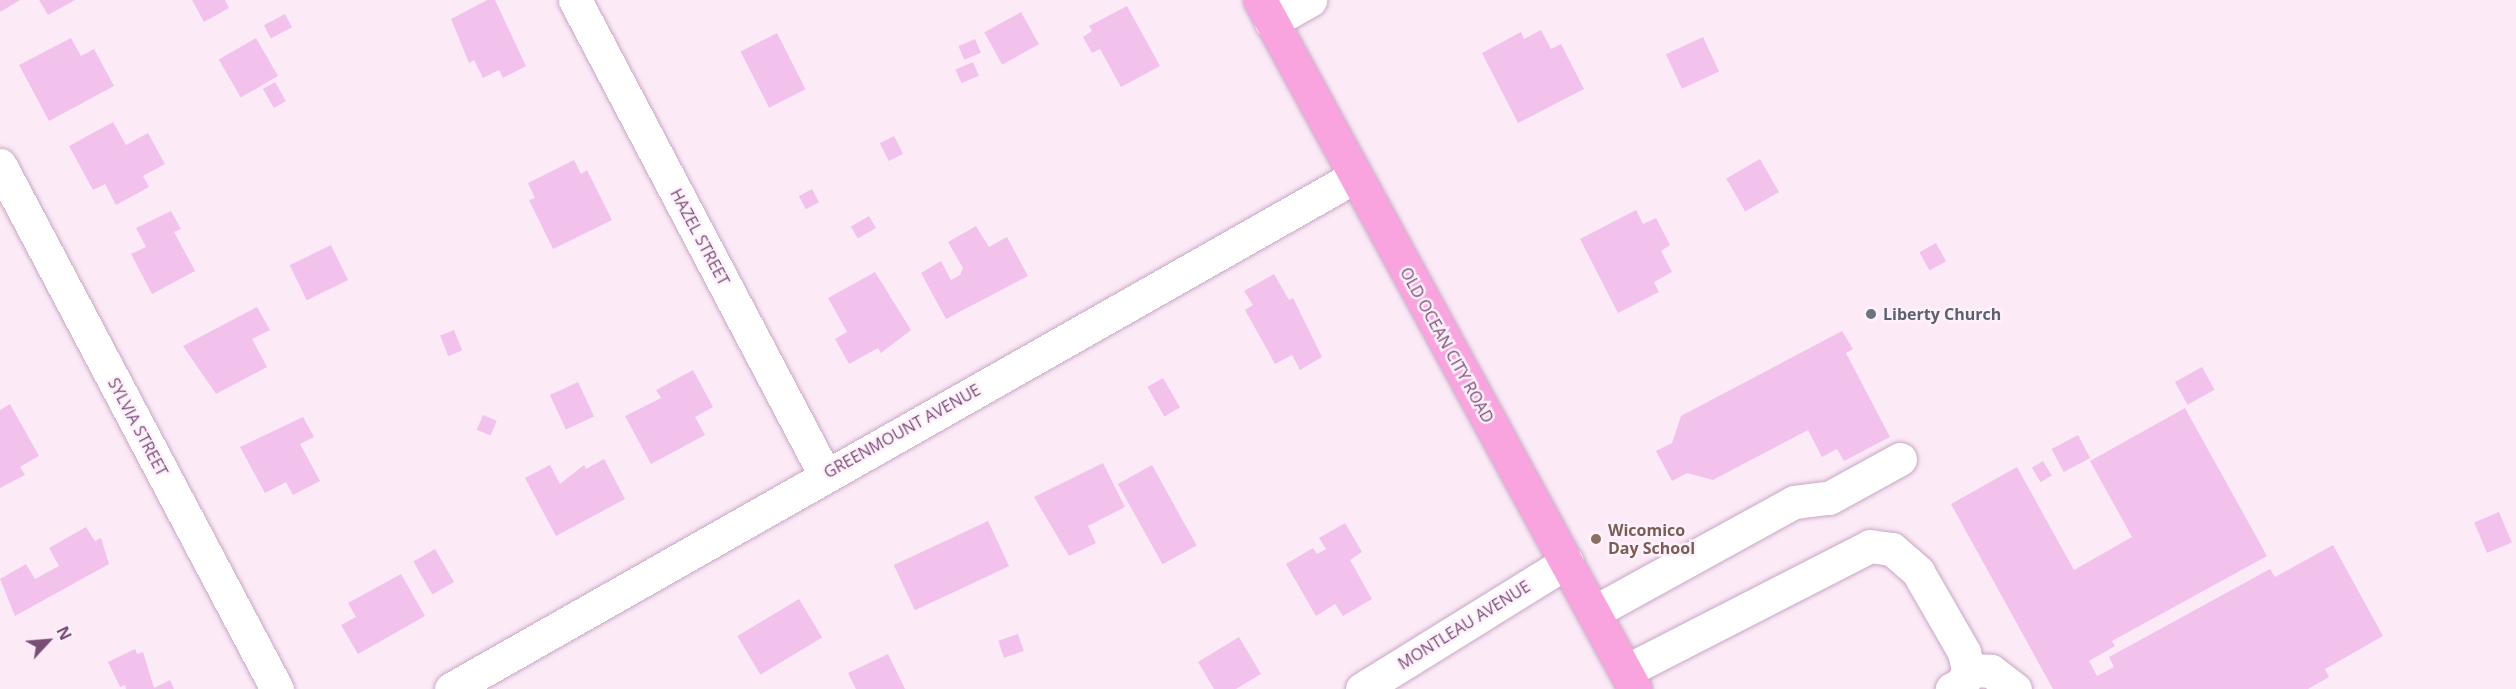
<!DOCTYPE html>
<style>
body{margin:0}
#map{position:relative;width:2516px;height:689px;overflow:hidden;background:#fceaf7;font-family:"Open Sans",sans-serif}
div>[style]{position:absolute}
.building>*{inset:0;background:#f2c2ed;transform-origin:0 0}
.roads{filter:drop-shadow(0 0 2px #c8a7c4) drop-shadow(0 0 2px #c8a7c4)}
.minor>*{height:33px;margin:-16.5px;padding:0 16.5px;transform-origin:16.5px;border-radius:16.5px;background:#fff}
.major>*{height:33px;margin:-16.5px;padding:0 16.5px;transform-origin:16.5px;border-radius:16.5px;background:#f9a4de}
.dots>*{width:16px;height:16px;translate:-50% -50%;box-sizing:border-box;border:3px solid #fff1fb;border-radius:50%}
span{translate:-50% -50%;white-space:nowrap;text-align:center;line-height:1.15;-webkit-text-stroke:5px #fff1fb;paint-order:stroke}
.street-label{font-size:16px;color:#784d76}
.worship-label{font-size:16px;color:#5b616d;font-weight:700}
.left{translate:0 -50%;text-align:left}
.education-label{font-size:16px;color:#785e54;font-weight:700}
.north{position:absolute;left:18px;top:611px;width:60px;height:60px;-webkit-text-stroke:4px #fff1fb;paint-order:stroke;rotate:64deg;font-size:16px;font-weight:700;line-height:24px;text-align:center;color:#784d76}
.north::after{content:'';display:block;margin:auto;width:21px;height:27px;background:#784d76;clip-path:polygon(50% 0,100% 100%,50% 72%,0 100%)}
</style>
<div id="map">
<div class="building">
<div style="clip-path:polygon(0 0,20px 0,0 12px)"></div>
<div style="clip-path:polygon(39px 0,75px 0,48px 15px)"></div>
<div style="clip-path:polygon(192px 0,225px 0,229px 8px,204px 22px)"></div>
<div style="clip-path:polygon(487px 0,495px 0,526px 66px,503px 78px,499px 70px,483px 78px,474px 60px,469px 63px,451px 19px)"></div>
<div style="clip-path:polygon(1127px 6px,1160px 66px,1121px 87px,1100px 49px,1092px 53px,1083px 37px,1092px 31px,1089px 26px)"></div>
<div style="left:1021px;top:12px;width:37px;height:42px;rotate:61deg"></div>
<div style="left:285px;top:14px;width:15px;height:24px;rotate:62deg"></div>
<div style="clip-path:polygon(1541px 30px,1551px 49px,1561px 44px,1584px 89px,1518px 123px,1482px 53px,1521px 32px,1524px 39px)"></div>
<div style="left:777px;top:33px;width:63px;height:41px;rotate:63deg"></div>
<div style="left:1703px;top:37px;width:38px;height:41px;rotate:65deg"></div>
<div style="clip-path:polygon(71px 38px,81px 56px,94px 49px,114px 86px,49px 121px,19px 65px)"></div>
<div style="left:256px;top:38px;width:44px;height:43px;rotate:60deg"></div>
<div style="left:975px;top:39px;width:15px;height:18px;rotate:67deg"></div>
<div style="left:973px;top:62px;width:15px;height:19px;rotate:67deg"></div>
<div style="left:275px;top:82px;width:22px;height:14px;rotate:60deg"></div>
<div style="clip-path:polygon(113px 122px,126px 145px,148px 133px,165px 164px,143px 176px,149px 187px,116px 205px,105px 184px,93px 190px,69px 146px)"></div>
<div style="left:894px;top:136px;width:20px;height:16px;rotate:63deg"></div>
<div style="left:1760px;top:159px;width:38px;height:39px;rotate:60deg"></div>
<div style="clip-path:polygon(574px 160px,581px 174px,587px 170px,612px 220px,553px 249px,529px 200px,535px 198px,528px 183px)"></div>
<div style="left:812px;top:189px;width:15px;height:15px;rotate:62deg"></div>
<div style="clip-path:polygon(1636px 210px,1643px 224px,1656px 218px,1670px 245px,1661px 251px,1672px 272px,1654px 282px,1659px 292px,1618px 313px,1580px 239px)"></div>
<div style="clip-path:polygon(171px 211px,181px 229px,174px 232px,195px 271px,152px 294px,131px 254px,146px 247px,136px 228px)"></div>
<div style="left:869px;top:216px;width:14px;height:21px;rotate:60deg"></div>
<div style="clip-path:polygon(976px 226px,989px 247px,1007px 237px,1028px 276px,946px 319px,921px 273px,941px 261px,951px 280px,960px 275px,963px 268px,948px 242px)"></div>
<div style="left:1936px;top:243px;width:21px;height:19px;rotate:61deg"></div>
<div style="left:331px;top:245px;width:39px;height:46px;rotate:64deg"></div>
<div style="clip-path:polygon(875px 272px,911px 330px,881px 353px,878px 348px,849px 364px,835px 339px,847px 332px,828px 298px)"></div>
<div style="clip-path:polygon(1274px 274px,1289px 300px,1293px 298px,1322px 357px,1300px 370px,1292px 355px,1275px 364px,1245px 310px,1253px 305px,1244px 291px)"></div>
<div style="clip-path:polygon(257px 307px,270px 330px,252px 339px,267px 367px,216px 394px,183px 346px)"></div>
<div style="left:454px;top:330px;width:22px;height:15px;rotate:68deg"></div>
<div style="clip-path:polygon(1842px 331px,1853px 349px,1846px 353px,1890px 437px,1844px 461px,1837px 449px,1822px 457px,1808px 430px,1713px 480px,1687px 473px,1672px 481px,1656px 451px,1672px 443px,1681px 416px)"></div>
<div style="left:2202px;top:367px;width:26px;height:31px;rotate:61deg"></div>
<div style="clip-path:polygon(693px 370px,713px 407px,695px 417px,705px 435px,651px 464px,625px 416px,661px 398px,656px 390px)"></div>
<div style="left:1163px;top:378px;width:34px;height:18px;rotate:60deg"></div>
<div style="left:578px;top:382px;width:38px;height:31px;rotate:65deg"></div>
<div style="clip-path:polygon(10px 404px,39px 456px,20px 467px,25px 475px,0 488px,0 410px)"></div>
<div style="clip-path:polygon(2185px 408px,2267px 556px,2112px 641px,2115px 646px,2089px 661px,2097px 676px,2114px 667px,2109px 657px,2270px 569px,2275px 577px,2333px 545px,2383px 636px,2325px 669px,2329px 677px,2308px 689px,2053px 689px,1951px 504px,2017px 467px,2074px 570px,2132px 537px,2090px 461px)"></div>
<div style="left:483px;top:415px;width:15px;height:16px;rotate:23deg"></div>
<div style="clip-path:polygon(303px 417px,314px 437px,300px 444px,320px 481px,293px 495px,286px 482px,265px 493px,240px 447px)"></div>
<div style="left:2078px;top:435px;width:26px;height:30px;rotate:62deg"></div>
<div style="clip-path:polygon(604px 459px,625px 499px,556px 536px,525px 478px,550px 465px,560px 484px,584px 465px,586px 469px)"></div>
<div style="left:2043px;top:461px;width:17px;height:13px;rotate:59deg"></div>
<div style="clip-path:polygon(1103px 463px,1125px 507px,1088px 526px,1096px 543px,1069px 556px,1034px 497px)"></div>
<div style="left:1152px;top:465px;width:92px;height:39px;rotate:61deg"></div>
<div style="left:2499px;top:512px;width:33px;height:27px;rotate:67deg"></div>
<div style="left:988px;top:521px;width:50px;height:104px;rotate:65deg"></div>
<div style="clip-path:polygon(1345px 523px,1362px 552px,1350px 560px,1372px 599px,1343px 616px,1335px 604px,1316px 616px,1286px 564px,1313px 548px,1317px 554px,1326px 549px,1319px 538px)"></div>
<div style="clip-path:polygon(86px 527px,95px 541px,101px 538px,109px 564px,15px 616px,0 579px,26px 564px,35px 579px,59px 566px,49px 548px)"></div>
<div style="left:435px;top:549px;width:38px;height:25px;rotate:60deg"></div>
<div style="clip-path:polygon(401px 574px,425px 616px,358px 654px,341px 625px,356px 617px,348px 603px)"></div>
<div style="left:799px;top:599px;width:45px;height:72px;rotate:59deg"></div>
<div style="left:1018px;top:634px;width:18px;height:21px;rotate:71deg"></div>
<div style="clip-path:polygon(1239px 637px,1261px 674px,1236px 689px,1214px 689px,1198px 662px)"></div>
<div style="clip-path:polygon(135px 649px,137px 654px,143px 652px,154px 688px,170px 680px,174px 689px,126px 689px,125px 685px,120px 687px,108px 662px)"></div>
<div style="clip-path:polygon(888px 654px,905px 689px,856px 689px,848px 673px)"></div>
</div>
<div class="roads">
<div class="minor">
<div style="left:575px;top:0;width:537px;rotate:62.24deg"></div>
<div style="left:1271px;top:22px;width:45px;rotate:-29.4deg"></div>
<div style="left:0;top:165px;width:593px;rotate:62.14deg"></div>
<div style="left:1594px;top:612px;width:228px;rotate:-28.8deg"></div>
<div style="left:1794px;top:502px;width:35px;rotate:-7deg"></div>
<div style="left:1829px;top:498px;width:81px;rotate:-28.8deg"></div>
<div style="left:1968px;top:670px;width:23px;rotate:2deg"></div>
<div style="left:1991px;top:671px;width:30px;rotate:37deg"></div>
<div style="left:1626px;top:671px;width:274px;rotate:-27.1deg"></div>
<div style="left:1870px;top:546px;width:22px;rotate:8deg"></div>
<div style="left:1892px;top:549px;width:35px;rotate:41deg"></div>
<div style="left:1918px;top:572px;width:92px;rotate:60.1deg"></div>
<div style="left:1964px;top:652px;width:18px;rotate:77deg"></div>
<div style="left:1968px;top:670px;width:14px;rotate:111deg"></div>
<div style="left:1963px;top:683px;width:13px;rotate:151deg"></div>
<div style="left:451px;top:689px;width:1038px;rotate:-29.55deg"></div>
<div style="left:1362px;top:689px;width:241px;rotate:-31.8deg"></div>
</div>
<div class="major">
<div style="left:1260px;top:0;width:784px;rotate:61.44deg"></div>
</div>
</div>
<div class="dots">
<div style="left:1871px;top:314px;background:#6b7280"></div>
<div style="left:1596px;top:539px;background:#8d6e63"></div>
</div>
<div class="street-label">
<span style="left:700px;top:237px;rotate:62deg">HAZEL STREET</span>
<span style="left:1447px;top:345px;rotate:61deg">OLD OCEAN CITY ROAD</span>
<span style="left:138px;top:427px;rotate:62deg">SYLVIA STREET</span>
<span style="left:902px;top:431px;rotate:-29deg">GREENMOUNT AVENUE</span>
<span style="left:1464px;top:625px;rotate:-32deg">MONTLEAU AVENUE</span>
</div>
<div class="worship-label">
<span class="left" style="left:1883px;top:314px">Liberty Church</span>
</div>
<div class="education-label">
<span class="left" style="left:1608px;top:539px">Wicomico<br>Day School</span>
</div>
<div class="north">N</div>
</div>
